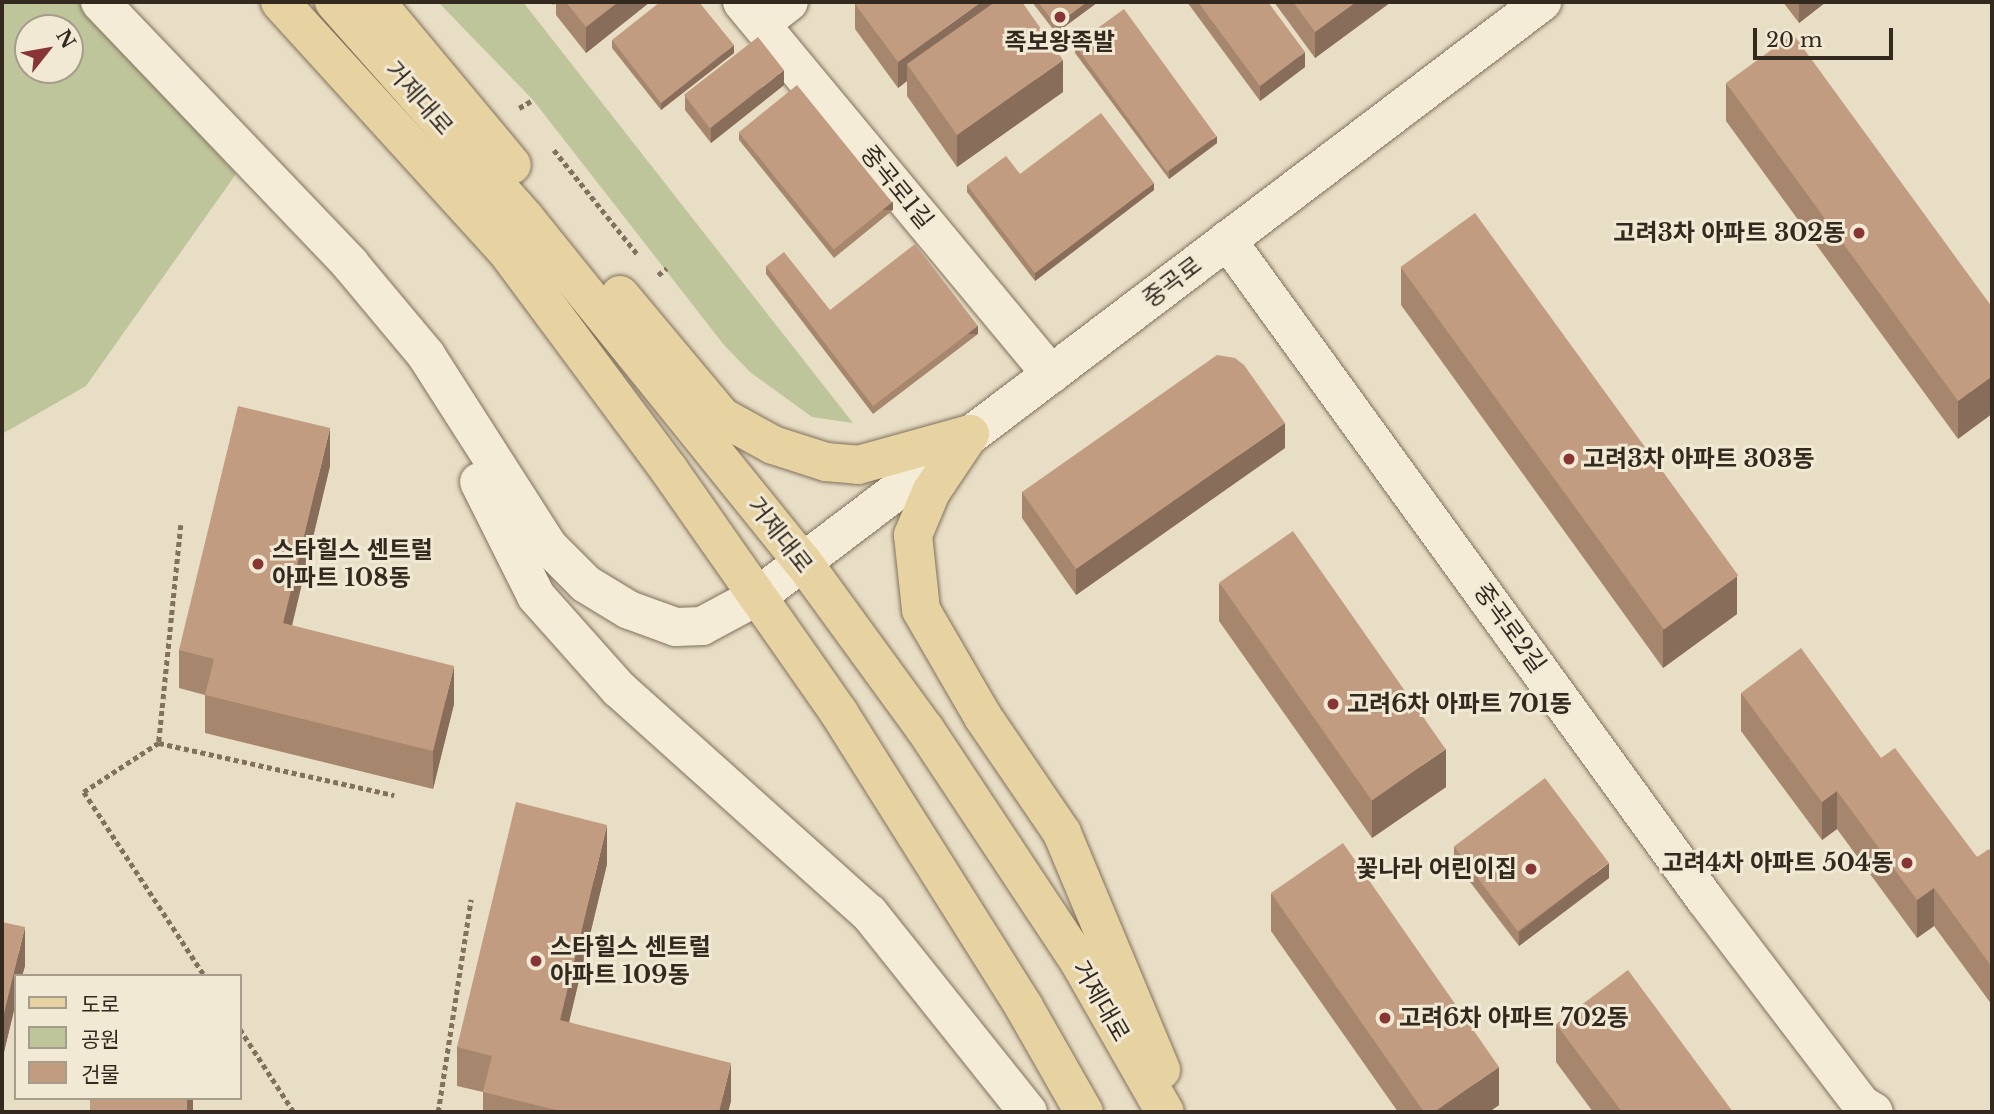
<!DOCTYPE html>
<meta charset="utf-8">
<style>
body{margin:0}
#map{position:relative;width:1994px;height:1114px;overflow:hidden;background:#e8dec5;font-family:"Libre Baskerville","Noto Sans KR",serif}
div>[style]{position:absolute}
.green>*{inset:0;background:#bfc59b}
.path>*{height:4.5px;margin-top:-2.25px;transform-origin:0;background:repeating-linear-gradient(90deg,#81715d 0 5px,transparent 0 8.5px)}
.roads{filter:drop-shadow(0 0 2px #81715d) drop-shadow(0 0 2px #81715d)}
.minor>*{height:38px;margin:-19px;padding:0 19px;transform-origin:19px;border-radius:19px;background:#f4ecd7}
.tertiary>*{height:38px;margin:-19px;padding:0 19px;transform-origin:19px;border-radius:19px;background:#f4ecd7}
.primary>*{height:38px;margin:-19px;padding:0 19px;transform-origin:19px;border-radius:19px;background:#e7d2a2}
.wall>*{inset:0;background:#a7866e}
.shaded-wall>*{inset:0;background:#886d5a;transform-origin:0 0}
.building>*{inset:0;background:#c29c80;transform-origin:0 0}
.dots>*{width:19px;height:19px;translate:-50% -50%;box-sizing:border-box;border:4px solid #f1e9d4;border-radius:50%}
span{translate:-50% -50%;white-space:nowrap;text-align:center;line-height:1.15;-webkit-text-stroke:6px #f1e9d4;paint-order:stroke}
.poi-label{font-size:24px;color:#33291f;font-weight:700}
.right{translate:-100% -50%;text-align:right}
.left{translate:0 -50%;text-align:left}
.street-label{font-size:24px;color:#33291f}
.frame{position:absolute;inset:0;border:4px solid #33291f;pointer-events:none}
.legend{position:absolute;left:14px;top:974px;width:228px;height:126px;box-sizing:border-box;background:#f1e9d4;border:2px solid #a59c8c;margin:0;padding:9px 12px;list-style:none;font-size:21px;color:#33291f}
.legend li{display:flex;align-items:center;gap:14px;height:35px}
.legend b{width:35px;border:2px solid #a59c8c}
.north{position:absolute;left:14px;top:14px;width:70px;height:70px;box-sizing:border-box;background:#f1e9d4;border:2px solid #a59c8c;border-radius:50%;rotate:59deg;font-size:19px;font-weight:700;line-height:28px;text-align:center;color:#33291f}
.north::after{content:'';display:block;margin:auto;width:24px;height:32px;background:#883635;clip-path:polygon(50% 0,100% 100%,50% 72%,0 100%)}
.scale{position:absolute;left:1753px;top:28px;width:140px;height:32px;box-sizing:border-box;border:4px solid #33291f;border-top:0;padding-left:9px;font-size:21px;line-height:24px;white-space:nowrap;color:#33291f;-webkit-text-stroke:5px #f1e9d4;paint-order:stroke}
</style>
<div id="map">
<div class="green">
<div style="clip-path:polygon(evenodd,2px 2px,78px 2px,236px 174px,86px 386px,2px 434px,2px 2px,28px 28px,70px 28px,70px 70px,28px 70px,28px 28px)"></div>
<div style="clip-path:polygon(438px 2px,523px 2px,853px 423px,812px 417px,750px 372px,724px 345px,533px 100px)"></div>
</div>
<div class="path">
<div style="left:519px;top:108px;width:16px;rotate:-30deg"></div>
<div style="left:554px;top:150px;width:134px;rotate:51.3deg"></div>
<div style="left:658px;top:275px;width:11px;rotate:-38deg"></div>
<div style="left:181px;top:525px;width:219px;rotate:95.8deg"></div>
<div style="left:159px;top:743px;width:241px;rotate:12.5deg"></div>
<div style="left:159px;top:743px;width:90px;rotate:146.8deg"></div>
<div style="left:84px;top:792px;width:220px;rotate:56.7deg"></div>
<div style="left:240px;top:1029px;width:99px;rotate:57deg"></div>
<div style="left:438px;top:1112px;width:215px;rotate:-81.2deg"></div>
</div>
<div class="roads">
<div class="minor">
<div style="left:742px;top:2px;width:484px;rotate:50.3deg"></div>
<div style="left:762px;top:23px;width:34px;rotate:-38deg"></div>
<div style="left:1227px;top:240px;width:814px;rotate:54.05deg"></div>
<div style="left:1705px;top:899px;width:258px;rotate:52.7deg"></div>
<div style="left:1861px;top:1104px;width:15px;rotate:32deg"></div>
</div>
<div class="tertiary">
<div style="left:100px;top:2px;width:362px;rotate:46.3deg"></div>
<div style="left:350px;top:264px;width:119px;rotate:50.1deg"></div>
<div style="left:426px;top:355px;width:228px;rotate:57.4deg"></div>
<div style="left:549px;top:547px;width:52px;rotate:45deg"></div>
<div style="left:586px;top:584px;width:50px;rotate:31.2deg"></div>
<div style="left:629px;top:610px;width:50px;rotate:19.9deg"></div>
<div style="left:676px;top:627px;width:26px;rotate:-2deg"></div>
<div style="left:702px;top:626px;width:64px;rotate:-28.2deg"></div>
<div style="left:758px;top:596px;width:984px;rotate:-37.15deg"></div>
<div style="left:479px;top:482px;width:127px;rotate:63.4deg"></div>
<div style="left:536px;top:596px;width:125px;rotate:48.3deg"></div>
<div style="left:619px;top:689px;width:336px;rotate:41.9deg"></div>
<div style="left:869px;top:913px;width:255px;rotate:51.4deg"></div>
</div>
<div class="primary">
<div style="left:280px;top:2px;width:334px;rotate:47.7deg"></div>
<div style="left:505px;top:249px;width:275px;rotate:53.4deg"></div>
<div style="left:669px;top:470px;width:297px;rotate:55deg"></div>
<div style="left:839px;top:713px;width:347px;rotate:57.8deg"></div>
<div style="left:1024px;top:1007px;width:121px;rotate:60.3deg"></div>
<div style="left:334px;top:2px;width:288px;rotate:48.5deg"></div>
<div style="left:525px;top:218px;width:442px;rotate:51.1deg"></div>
<div style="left:803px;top:562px;width:207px;rotate:53.9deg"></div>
<div style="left:925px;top:729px;width:283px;rotate:56.5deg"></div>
<div style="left:1081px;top:965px;width:169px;rotate:60.3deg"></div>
<div style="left:376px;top:2px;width:212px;rotate:50.2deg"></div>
<div style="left:620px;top:295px;width:159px;rotate:50.1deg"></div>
<div style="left:722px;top:417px;width:58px;rotate:28.8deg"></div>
<div style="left:773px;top:445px;width:56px;rotate:17.8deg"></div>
<div style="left:826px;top:462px;width:32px;rotate:5deg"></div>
<div style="left:858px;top:465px;width:116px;rotate:-15.5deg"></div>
<div style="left:970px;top:434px;width:70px;rotate:123.9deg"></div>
<div style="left:931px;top:492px;width:47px;rotate:112.7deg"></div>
<div style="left:913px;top:535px;width:75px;rotate:83.9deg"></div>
<div style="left:921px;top:610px;width:124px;rotate:59.9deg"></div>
<div style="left:983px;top:717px;width:140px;rotate:55.7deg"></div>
<div style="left:1062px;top:833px;width:257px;rotate:67.3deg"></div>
</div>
</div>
<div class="wall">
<div style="clip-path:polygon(551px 2px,650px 2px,586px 53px,556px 15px,556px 3px,553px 5px)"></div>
<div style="clip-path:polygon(1032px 2px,1098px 2px,1056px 33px)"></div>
<div style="clip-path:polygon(1187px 2px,1268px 2px,1305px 67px,1260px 101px)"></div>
<div style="clip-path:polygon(1274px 2px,1391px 2px,1315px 58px)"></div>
<div style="clip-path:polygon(1783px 2px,1826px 2px,1799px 23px)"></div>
<div style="clip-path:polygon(855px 4px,1063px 92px,957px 167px,907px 96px,907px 81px,898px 88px,855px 29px)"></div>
<div style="clip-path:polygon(612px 40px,734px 53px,661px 110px,612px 48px)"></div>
<div style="clip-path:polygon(1075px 45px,1217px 143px,1169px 179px,1075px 53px)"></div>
<div style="clip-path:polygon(1726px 83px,1992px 307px,1958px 439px,1726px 121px)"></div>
<div style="clip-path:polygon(784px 85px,711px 143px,685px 110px,685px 96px)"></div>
<div style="clip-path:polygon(739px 133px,893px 210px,834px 258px,739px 140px)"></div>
<div style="clip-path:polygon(1020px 174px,1154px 190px,1035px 281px,967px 192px,967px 185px)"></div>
<div style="clip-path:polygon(766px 266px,830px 310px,978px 334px,873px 414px,766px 274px)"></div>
<div style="clip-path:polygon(1401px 267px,1737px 614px,1663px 668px,1401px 305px)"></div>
<div style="clip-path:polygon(1285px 448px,1076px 595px,1022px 518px,1022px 492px)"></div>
<div style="clip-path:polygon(330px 466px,292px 626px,454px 704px,433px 789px,205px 733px,205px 695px,179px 688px,179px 650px)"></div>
<div style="clip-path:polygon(1219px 583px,1446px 787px,1372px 838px,1219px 621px)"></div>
<div style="clip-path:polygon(1741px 693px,1881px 758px,1977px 857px,1992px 854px,1992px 1005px,1934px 926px,1917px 938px,1837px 829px,1822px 840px,1741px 731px)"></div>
<div style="clip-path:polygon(1454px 846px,1609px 878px,1519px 946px,1454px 861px)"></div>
<div style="clip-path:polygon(607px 864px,569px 1022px,731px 1101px,728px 1112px,483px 1112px,483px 1092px,457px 1086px,457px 1047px)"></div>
<div style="clip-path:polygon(1271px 893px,1499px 1105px,1489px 1112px,1398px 1112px,1271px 931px)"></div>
<div style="clip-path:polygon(2px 922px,25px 966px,22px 976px,16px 976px,16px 1002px,4px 1052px,2px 1051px)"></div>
<div style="clip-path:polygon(1556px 1024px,1733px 1112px,1593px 1112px,1556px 1062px)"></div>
</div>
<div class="shaded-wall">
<div style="clip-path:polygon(618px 2px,650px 2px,586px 53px,586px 27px)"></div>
<div style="clip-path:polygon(981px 2px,1011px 2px,907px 64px,907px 81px,898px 88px,898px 62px)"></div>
<div style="clip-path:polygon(1087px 2px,1098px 2px,1056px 33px,1056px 25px)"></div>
<div style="clip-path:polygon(1356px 2px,1391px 2px,1315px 58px,1315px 32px)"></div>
<div style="clip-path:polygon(1799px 2px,1826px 2px,1799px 23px)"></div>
<div style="clip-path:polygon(734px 45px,734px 53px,661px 110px,661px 103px)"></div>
<div style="clip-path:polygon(1305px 52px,1305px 67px,1260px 101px,1260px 86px)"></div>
<div style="clip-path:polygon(1063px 60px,1063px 92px,957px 167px,957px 135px)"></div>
<div style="clip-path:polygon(784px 70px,784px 85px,711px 143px,711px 128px)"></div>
<div style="clip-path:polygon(1217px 136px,1217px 143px,1169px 179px,1169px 171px)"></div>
<div style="clip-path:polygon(1154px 183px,1154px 190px,1035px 281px,1035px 273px)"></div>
<div style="left:893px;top:202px;width:8px;height:76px;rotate:90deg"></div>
<div style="left:978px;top:326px;width:8px;height:132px;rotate:90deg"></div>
<div style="clip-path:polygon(1992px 376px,1992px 414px,1958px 439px,1958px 401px)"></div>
<div style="clip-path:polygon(1285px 423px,1285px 448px,1076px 595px,1076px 569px)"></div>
<div style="clip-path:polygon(330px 428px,330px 466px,283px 662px,283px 623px)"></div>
<div style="clip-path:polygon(1737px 576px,1737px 614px,1663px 668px,1663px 630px)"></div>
<div style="clip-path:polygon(454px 666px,454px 704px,433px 789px,433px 751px)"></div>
<div style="clip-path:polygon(1446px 749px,1446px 787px,1372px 838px,1372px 800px)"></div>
<div style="clip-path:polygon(1837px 791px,1837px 829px,1822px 840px,1822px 802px)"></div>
<div style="clip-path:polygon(607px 825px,607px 864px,560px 1059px,560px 1020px)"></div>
<div style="clip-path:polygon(1609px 863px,1609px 878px,1519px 946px,1519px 932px)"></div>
<div style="clip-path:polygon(1934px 888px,1934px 926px,1917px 938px,1917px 900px)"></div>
<div style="clip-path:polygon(25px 927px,25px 966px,22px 976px,16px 976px,16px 1002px,4px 1052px,4px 1013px)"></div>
<div style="clip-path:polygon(731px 1063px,731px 1101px,728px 1112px,719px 1112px)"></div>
<div style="clip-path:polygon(1499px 1067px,1499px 1105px,1489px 1112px,1434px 1112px)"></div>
<div style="clip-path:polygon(187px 1098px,193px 1098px,193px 1112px,184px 1112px)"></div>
</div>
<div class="building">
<div style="clip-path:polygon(566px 2px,618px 2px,586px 27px)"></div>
<div style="clip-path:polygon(660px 2px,699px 2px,734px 45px,661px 103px,612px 40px)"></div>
<div style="clip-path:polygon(856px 2px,981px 2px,898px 62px,855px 4px)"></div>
<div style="clip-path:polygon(995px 2px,1022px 2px,1063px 60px,957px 135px,907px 64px)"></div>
<div style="clip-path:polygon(1038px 2px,1087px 2px,1056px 25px)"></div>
<div style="clip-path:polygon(1198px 2px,1268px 2px,1305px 52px,1260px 86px)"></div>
<div style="clip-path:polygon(1293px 2px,1356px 2px,1315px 32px)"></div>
<div style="left:1124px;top:9px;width:157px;height:61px;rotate:54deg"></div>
<div style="clip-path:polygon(1793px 34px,1992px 307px,1992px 376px,1958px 401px,1726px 83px)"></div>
<div style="left:758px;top:37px;width:42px;height:94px;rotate:52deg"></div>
<div style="left:797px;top:85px;width:151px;height:75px;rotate:51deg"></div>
<div style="clip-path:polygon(1101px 113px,1154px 183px,1035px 273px,967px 185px,1006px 156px,1020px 174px)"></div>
<div style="left:1475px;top:213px;width:448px;height:92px;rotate:54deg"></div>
<div style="clip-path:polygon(915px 244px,978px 326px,873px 406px,766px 266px,784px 252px,830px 310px)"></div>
<div style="clip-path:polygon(1217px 355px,1235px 358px,1244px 365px,1285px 423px,1076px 569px,1022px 492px)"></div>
<div style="clip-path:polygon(238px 406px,330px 428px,283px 623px,454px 666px,433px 751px,205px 695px,214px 659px,179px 650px)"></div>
<div style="left:1293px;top:531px;width:266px;height:90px;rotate:55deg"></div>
<div style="clip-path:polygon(1801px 648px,1881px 758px,1895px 748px,1977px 857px,1989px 849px,1992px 854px,1992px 967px,1934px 888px,1917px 900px,1837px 791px,1822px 802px,1741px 693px)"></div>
<div style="left:1545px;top:778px;width:106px;height:114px;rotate:53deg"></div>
<div style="clip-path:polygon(516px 802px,607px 825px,560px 1020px,731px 1063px,719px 1112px,564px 1112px,483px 1092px,492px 1056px,457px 1047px)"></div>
<div style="clip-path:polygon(1343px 843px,1499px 1067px,1434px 1112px,1424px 1112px,1271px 893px)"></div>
<div style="clip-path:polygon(2px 922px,25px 927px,4px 1013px,2px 1013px)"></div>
<div style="clip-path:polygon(1628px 970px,1733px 1112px,1622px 1112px,1556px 1024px)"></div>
<div style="left:90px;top:1098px;width:97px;height:14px"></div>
</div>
<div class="dots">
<div style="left:1060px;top:17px;background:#883635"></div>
<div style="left:1859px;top:233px;background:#883635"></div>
<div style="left:1569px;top:459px;background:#883635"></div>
<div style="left:258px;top:564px;background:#883635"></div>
<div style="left:1333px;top:704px;background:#883635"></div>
<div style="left:1907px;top:863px;background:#883635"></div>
<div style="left:1531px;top:869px;background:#883635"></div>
<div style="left:536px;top:961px;background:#883635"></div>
<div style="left:1385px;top:1018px;background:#883635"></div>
</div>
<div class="poi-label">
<span style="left:1060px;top:42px">족보왕족발</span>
<span class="right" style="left:1845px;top:233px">고려3차 아파트 302동</span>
<span class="left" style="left:1583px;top:459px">고려3차 아파트 303동</span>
<span class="left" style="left:272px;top:564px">스타힐스 센트럴<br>아파트 108동</span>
<span class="left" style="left:1347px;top:704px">고려6차 아파트 701동</span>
<span class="right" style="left:1893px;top:863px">고려4차 아파트 504동</span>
<span class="right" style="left:1517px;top:869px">꽃나라 어린이집</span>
<span class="left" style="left:550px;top:961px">스타힐스 센트럴<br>아파트 109동</span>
<span class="left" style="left:1399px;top:1018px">고려6차 아파트 702동</span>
</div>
<div class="street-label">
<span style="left:419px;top:98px;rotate:49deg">거제대로</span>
<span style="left:897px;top:187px;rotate:51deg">중곡로1길</span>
<span style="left:1172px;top:282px;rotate:-37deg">중곡로</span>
<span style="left:780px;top:535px;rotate:52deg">거제대로</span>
<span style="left:1510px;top:628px;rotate:54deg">중곡로2길</span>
<span style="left:1101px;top:1001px;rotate:60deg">거제대로</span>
</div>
<div class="frame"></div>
<ul class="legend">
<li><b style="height:9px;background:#e7d2a2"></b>도로</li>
<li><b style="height:19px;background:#bfc59b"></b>공원</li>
<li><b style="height:19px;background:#c29c80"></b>건물</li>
</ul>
<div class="north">N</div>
<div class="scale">20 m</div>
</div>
